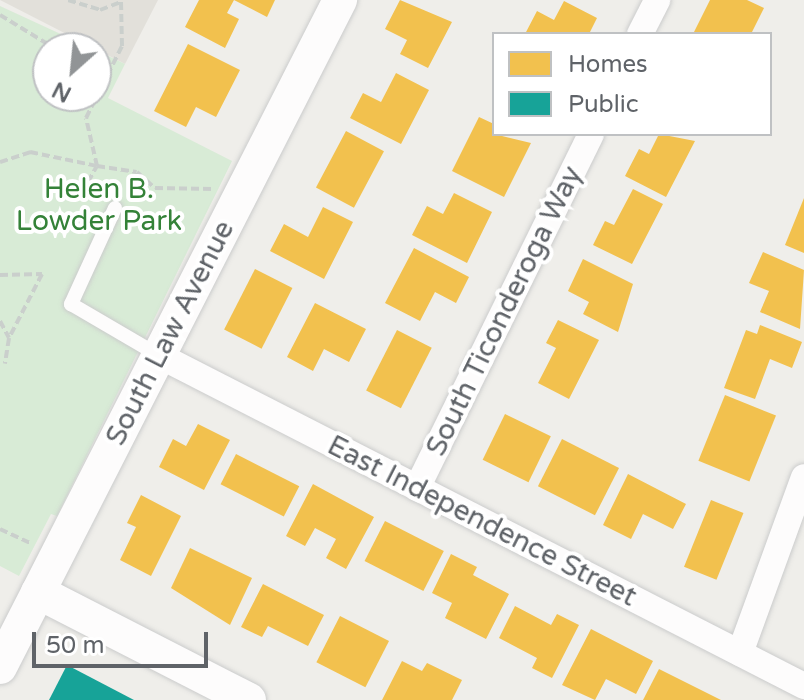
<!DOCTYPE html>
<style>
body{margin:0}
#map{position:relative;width:804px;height:700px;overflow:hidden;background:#efeeea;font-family:"Varela Round",sans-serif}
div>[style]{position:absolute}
.education>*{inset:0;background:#e2e0da}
.green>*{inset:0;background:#d8ebd6}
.homes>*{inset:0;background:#f2c14e;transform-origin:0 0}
.public>*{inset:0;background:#17a398}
.path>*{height:4px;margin-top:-2px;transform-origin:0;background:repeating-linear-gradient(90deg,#cacfcc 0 8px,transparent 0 12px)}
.roads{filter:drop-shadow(0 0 2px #cbcccc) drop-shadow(0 0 2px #cbcccc)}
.service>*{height:14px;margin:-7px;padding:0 7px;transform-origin:7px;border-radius:7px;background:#fdfcfc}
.minor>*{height:26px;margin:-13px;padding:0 13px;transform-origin:13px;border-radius:13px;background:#fdfcfc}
.tertiary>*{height:34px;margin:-17px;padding:0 17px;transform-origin:17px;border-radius:17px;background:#fdfcfc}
span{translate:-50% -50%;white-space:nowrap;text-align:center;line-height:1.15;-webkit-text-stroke:8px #fff;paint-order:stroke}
.park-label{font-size:28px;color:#348238}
.street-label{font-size:28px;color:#5f6368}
.legend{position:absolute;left:492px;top:32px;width:280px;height:104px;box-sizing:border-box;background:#fff;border:2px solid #bfc1c3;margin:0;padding:10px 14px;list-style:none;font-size:24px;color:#5f6368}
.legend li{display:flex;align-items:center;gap:16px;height:40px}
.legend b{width:40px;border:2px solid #bfc1c3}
.north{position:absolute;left:32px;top:32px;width:80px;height:80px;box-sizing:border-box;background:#fff;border:2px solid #bfc1c3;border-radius:50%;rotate:207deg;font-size:22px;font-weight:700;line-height:32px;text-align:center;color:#5f6368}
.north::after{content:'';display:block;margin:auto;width:28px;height:36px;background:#919496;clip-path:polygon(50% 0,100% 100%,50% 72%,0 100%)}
.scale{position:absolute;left:32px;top:632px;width:176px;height:36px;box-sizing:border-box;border:4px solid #5f6368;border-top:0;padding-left:10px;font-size:24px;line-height:28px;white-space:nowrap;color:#5f6368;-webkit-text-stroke:6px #fff;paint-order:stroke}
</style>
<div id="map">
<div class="education">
<div style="clip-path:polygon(0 0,158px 0,125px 64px)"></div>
</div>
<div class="green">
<div style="clip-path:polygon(0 6px,91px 48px,48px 48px,48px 96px,96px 96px,96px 50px,125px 64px,108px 98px,232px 161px,57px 516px,51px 514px,19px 576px,0 566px)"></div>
</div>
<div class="homes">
<div style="clip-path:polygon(199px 0,234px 0,227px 13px,239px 19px,225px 48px,185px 27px)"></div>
<div style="clip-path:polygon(234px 0,275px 0,267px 17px)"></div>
<div style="clip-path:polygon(400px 0,452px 22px,428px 68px,400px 54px,407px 40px,385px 29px)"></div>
<div style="clip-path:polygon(710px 0,747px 0,764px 8px,751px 34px,693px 34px)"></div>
<div style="clip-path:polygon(564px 1px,597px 18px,589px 34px,525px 34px,537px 11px,554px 20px)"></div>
<div style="clip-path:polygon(188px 44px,240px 70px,216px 117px,196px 107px,186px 127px,154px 111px)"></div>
<div style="clip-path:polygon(396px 73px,429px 90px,401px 144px,350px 118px,363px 93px,381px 102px)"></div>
<div style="clip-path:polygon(479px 117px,494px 124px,494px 134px,531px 143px,504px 197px,452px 171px)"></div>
<div style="left:346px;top:131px;width:43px;height:64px;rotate:28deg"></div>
<div style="clip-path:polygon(659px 134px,695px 141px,666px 197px,625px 176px,639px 149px,649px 154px)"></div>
<div style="clip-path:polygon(633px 189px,663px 204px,632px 264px,593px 245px,605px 221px,614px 225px)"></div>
<div style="clip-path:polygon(454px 193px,492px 212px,467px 263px,412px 235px,427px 206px,443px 214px)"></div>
<div style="clip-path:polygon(804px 198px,804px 253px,785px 245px)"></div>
<div style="clip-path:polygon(323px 207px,353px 222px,324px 279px,270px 251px,284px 224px,308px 237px)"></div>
<div style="clip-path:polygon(414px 248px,469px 277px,456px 303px,435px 292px,420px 321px,385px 303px)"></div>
<div style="clip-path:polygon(763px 252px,804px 270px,800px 329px,760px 312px,769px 291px,749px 283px)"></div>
<div style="clip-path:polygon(583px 259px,633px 284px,618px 332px,583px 314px,589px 302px,568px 291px)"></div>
<div style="left:255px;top:269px;width:42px;height:68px;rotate:27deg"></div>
<div style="clip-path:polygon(315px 303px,366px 329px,349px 362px,324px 349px,313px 371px,287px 357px)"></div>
<div style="clip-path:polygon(558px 320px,599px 340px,569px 399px,538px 383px,556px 348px,546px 343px)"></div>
<div style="clip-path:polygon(760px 325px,802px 342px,792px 368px,770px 359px,755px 399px,724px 388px,746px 330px,757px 334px)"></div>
<div style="left:397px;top:330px;width:39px;height:68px;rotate:27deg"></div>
<div style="left:725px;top:395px;width:55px;height:71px;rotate:22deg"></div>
<div style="left:505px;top:414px;width:51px;height:51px;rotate:26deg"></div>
<div style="clip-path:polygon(198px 424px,230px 440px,204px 490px,159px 467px,173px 439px,186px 446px)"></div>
<div style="left:562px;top:439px;width:64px;height:53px;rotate:27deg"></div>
<div style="left:236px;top:454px;width:71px;height:34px;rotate:27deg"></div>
<div style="clip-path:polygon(628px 474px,686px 504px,673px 529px,643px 514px,631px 539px,603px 525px)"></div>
<div style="clip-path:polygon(313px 484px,374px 517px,346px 569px,326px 558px,336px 539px,315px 528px,305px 546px,286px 536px)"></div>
<div style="clip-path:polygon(141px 495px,181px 516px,151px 576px,120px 560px,136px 527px,127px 523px)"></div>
<div style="left:711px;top:500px;width:35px;height:72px;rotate:22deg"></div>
<div style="left:385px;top:521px;width:66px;height:45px;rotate:27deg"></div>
<div style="clip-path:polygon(190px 548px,252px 578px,230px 625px,171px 588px)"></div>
<div style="clip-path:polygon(451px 554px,477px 567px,473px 575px,509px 594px,486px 639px,445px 618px,452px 603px,432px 593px)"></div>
<div style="clip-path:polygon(263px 584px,324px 615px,308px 646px,268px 626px,262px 637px,241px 627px)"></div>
<div style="clip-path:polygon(515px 606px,551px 625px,557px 614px,579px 625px,552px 678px,532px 668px,537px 658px,499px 638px)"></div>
<div style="left:340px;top:616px;width:55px;height:52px;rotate:27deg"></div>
<div style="clip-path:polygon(591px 629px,653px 661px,636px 694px,606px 679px,595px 700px,562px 685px)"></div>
<div style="clip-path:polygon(402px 661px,422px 671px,427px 663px,462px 680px,452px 700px,382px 700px)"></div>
<div style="clip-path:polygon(659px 669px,721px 700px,643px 700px)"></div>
</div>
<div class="public">
<div style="clip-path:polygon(67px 665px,134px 700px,49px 700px)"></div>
</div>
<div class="path">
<div style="left:68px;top:0;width:34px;rotate:17deg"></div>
<div style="left:100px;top:10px;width:22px;rotate:-21deg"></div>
<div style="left:0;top:15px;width:63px;rotate:31.4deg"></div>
<div style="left:96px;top:72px;width:14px;rotate:30deg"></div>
<div style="left:0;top:162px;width:32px;rotate:-18deg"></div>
<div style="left:30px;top:152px;width:68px;rotate:11.8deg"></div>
<div style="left:97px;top:166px;width:49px;rotate:-102.9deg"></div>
<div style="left:86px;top:118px;width:80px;rotate:-63.4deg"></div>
<div style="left:122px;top:46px;width:44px;rotate:-91.3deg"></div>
<div style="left:88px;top:182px;width:18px;rotate:-61deg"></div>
<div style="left:97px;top:166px;width:40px;rotate:8.5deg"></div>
<div style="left:137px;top:172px;width:24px;rotate:42deg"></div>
<div style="left:155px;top:188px;width:58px;rotate:1deg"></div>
<div style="left:0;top:275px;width:42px;rotate:-1.4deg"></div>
<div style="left:42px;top:274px;width:72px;rotate:117.3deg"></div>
<div style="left:9px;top:338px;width:26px;rotate:99deg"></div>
<div style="left:0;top:321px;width:19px;rotate:62deg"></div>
<div style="left:0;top:529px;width:35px;rotate:25deg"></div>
</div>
<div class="roads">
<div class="service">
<div style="left:115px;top:208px;width:106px;rotate:114.6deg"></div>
<div style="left:71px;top:304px;width:103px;rotate:30.3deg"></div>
</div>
<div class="minor">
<div style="left:640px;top:34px;width:38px;rotate:-63deg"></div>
<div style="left:160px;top:356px;width:724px;rotate:27.13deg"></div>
<div style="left:417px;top:488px;width:394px;rotate:-63.8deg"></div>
<div style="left:740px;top:653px;width:187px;rotate:-70deg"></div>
</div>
<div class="tertiary">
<div style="left:38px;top:592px;width:237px;rotate:27.1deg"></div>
<div style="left:0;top:667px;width:749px;rotate:-62.99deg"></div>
</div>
</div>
<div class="park-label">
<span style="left:99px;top:205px">Helen B.<br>Lowder Park</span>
</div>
<div class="street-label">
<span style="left:504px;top:311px;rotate:-64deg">South Ticonderoga Way</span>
<span style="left:170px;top:333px;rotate:-63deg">South Law Avenue</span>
<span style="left:482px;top:521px;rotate:27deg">East Independence Street</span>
</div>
<ul class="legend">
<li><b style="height:22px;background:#f2c14e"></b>Homes</li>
<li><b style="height:22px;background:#17a398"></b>Public</li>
</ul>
<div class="north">N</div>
<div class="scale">50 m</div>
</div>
